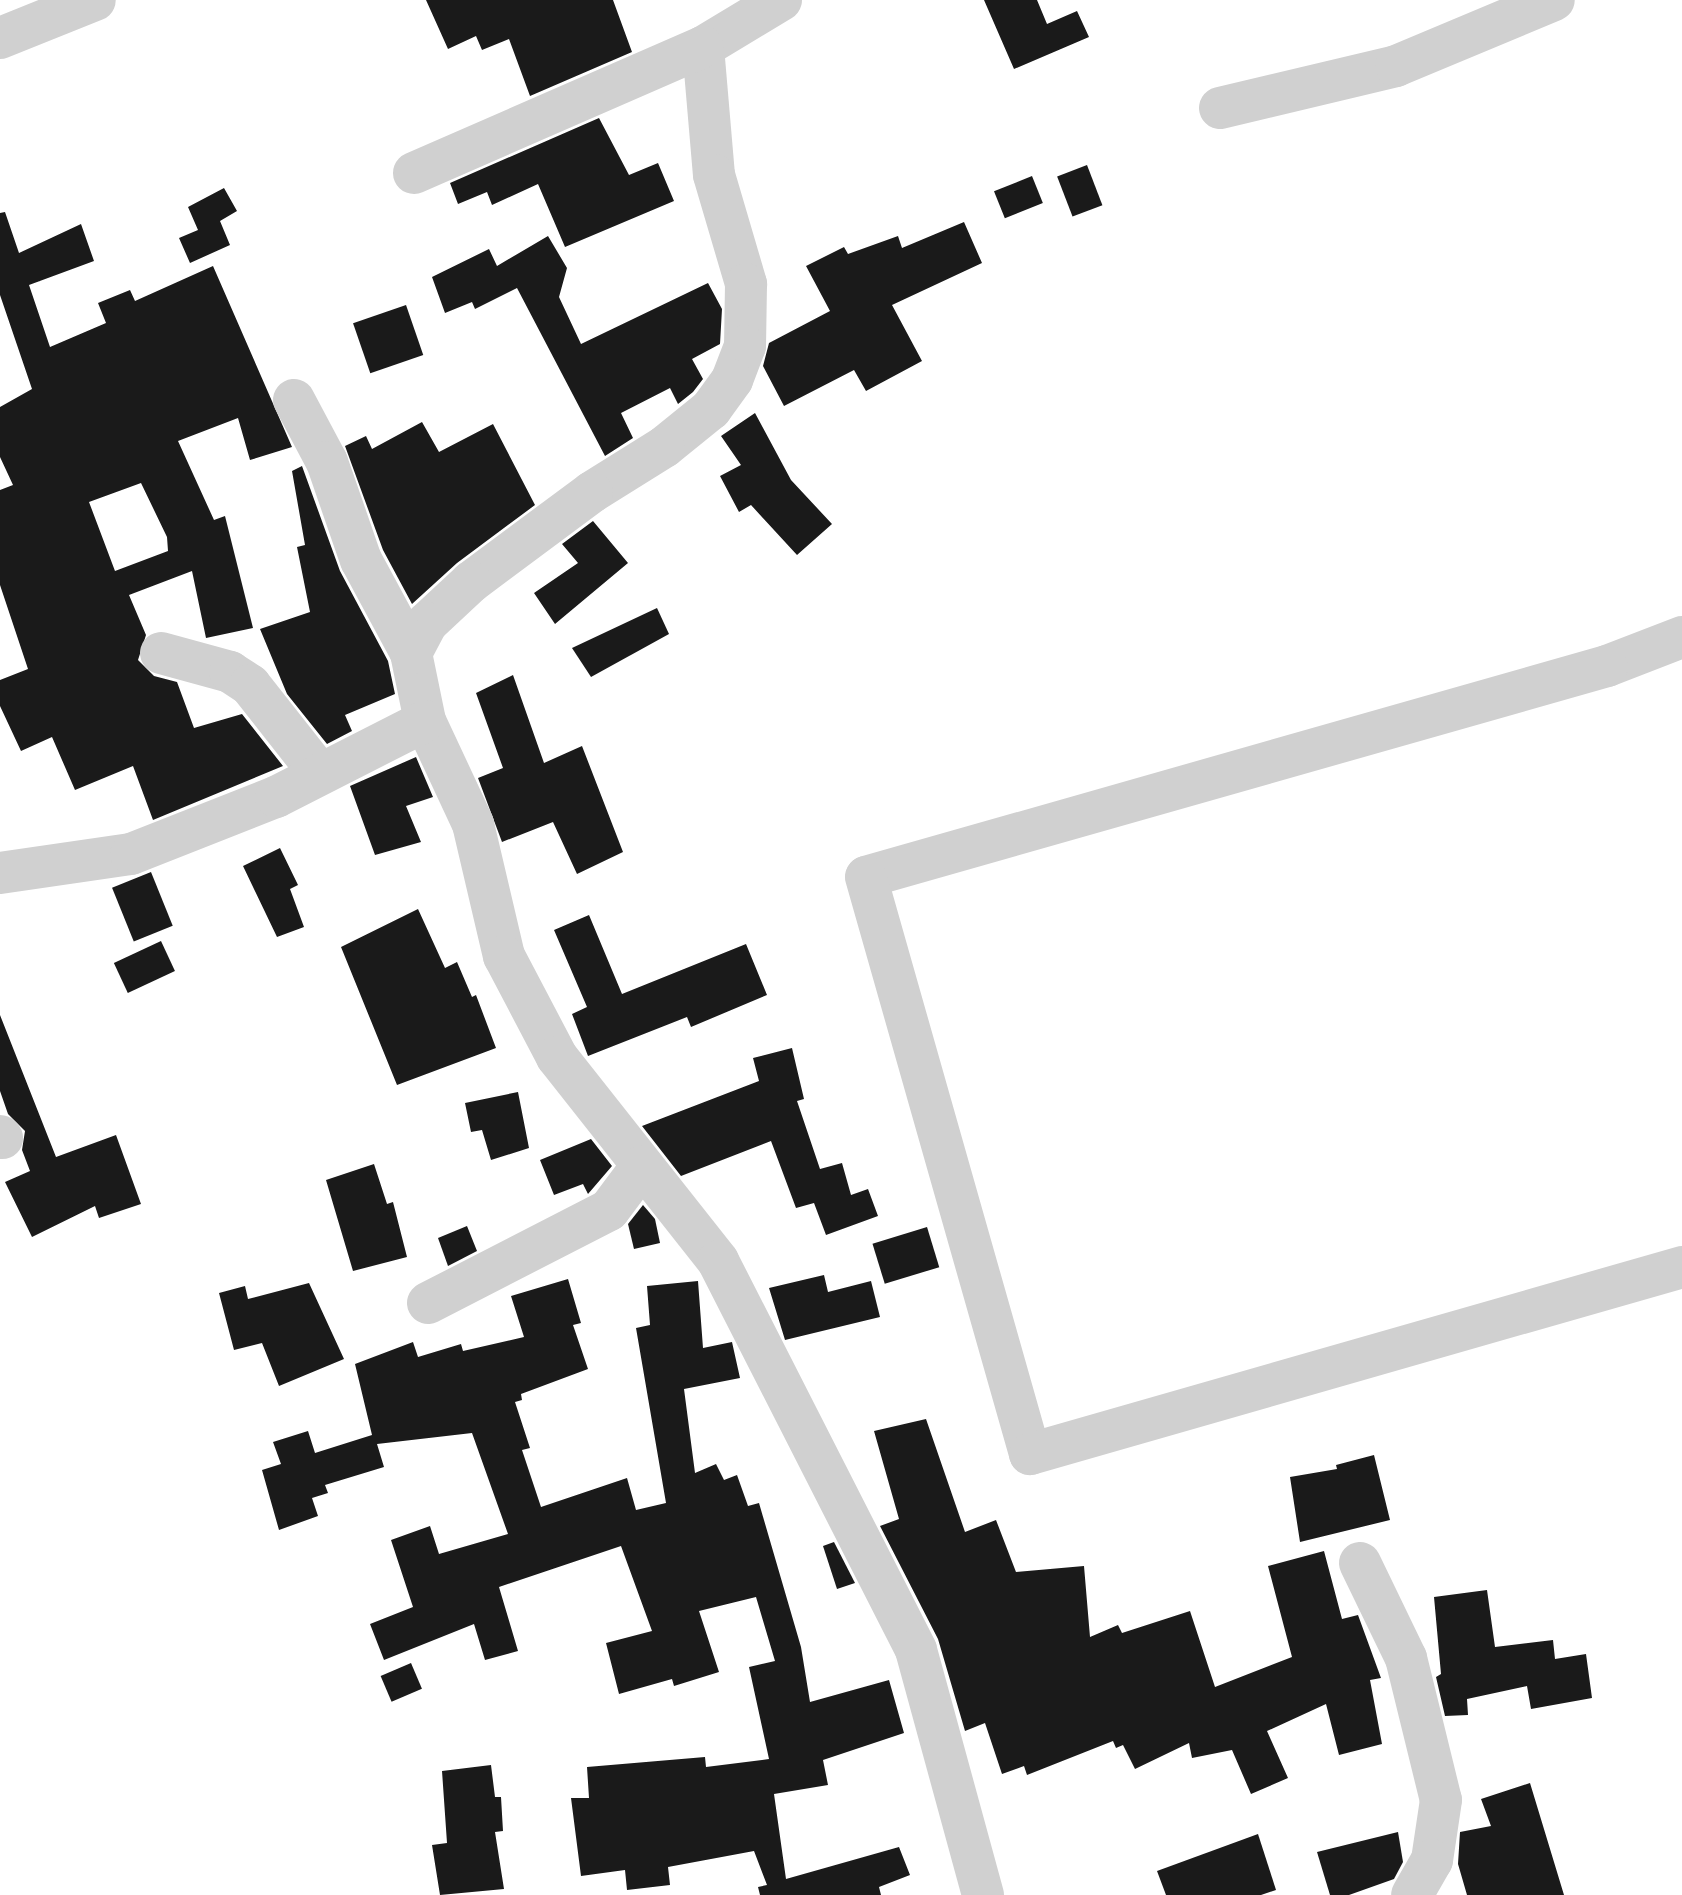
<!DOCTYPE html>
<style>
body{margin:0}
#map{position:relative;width:1682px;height:1895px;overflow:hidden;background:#fff;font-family:Signika,sans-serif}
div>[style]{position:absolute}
.building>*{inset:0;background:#1a1a1a;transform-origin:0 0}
.minor>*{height:42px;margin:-21px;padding:0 21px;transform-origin:21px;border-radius:21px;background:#d0d0d0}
span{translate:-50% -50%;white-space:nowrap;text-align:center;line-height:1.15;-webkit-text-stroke:8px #fff;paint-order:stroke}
</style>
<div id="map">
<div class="building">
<div style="clip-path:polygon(426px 0,613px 0,632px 52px,530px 96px,509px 39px,482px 50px,476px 36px,448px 49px)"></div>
<div style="clip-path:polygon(984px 0,1037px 0,1047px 24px,1077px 11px,1089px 37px,1014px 69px)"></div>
<div style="clip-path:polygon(599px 118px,629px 175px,658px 163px,674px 201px,565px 247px,538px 184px,492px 205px,487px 192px,458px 204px,450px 183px)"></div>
<div style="left:1087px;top:165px;width:43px;height:32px;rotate:69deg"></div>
<div style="left:1032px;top:176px;width:29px;height:41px;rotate:68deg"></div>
<div style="clip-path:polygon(224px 188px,237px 211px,220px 221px,230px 245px,190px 263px,179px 238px,198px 230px,188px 207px)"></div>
<div style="clip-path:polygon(evenodd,5px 212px,19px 253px,81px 224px,94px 261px,29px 285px,50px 347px,106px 323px,98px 303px,130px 290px,135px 301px,213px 266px,292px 447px,250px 460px,238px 418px,178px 441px,214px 520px,225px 516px,253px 628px,206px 638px,192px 571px,129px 595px,146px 635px,138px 660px,154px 676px,177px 682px,194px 728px,242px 714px,283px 766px,153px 820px,133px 766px,75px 790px,52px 737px,21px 751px,0 706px,0 680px,28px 669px,0 585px,0 490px,13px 485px,0 457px,0 407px,32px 389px,0 295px,0 213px,5px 212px,141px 483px,167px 537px,168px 551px,115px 571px,89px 502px,141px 483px)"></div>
<div style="clip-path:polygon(964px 222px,982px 263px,892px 305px,922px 361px,866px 391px,854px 370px,784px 406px,763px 366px,769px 343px,830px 311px,806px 266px,844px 247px,848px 254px,898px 236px,902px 248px)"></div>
<div style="clip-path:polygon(548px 236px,567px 268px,559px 297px,581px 344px,708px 283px,722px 309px,720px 344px,692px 359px,703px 379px,693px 392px,678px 404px,670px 388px,621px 413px,633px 438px,605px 456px,517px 288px,475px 309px,472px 302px,445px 313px,432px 277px,489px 249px,497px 266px)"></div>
<div style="left:406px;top:305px;width:53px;height:56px;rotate:71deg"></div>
<div style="clip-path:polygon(755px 413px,791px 480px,832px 524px,797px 555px,751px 505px,739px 512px,720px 476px,741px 465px,721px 436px)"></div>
<div style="clip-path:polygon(422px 422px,439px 452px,493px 424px,535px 505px,457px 563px,412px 604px,383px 550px,345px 446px,366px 436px,372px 449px)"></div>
<div style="clip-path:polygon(302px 466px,340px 571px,388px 661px,395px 694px,345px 715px,352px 731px,327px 744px,287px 694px,260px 629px,310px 612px,297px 547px,305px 545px,292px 471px)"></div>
<div style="clip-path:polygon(593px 521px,628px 563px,555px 624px,534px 593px,578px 563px,562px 544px)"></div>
<div style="clip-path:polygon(657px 608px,669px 634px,591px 677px,572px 648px)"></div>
<div style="clip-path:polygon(513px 675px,544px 763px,582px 746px,623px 852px,577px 874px,553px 822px,502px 842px,478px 778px,503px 768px,476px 693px)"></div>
<div style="clip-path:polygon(416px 757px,433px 797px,406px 806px,421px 842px,375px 855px,350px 786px)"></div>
<div style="clip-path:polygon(280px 848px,298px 885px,290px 889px,304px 927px,277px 937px,243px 866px)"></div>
<div style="left:151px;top:872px;width:58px;height:42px;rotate:68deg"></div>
<div style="clip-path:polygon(418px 909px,445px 968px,457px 962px,472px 997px,476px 995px,496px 1048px,397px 1085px,341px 947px)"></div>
<div style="clip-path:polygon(589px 915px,622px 994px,746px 944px,767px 995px,691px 1027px,687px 1017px,588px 1056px,572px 1014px,587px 1007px,554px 930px)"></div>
<div style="left:161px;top:941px;width:33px;height:52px;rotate:65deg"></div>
<div style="clip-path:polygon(0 1015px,56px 1157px,116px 1135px,141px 1204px,99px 1218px,95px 1206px,32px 1237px,5px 1182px,30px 1171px,22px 1150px,25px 1131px,8px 1114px,0 1091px)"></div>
<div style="clip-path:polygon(792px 1048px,804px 1099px,797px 1101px,820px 1169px,842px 1163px,851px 1195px,868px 1189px,878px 1216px,826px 1235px,814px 1203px,796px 1208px,771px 1141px,681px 1176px,642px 1126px,759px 1081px,753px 1058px)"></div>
<div style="clip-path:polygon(518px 1092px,529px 1148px,491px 1160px,482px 1130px,471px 1132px,465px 1103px)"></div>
<div style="clip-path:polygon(591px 1139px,612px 1166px,588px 1194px,583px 1184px,554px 1195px,540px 1160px)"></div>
<div style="clip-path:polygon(374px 1164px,387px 1204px,393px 1202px,407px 1257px,353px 1271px,326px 1180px)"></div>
<div style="clip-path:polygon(643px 1205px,655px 1219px,660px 1243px,634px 1249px,628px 1224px)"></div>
<div style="clip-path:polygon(467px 1226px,477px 1251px,448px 1266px,438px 1238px)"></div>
<div style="left:927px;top:1227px;width:42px;height:57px;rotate:73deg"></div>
<div style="clip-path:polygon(824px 1275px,828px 1292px,871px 1281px,880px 1317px,785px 1340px,769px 1288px)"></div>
<div style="clip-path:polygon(568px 1279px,581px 1323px,573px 1325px,588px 1369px,521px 1394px,522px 1400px,515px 1402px,530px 1448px,522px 1450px,541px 1507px,627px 1478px,636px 1510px,666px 1503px,636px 1328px,650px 1325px,647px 1286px,698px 1281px,703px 1348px,732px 1342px,740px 1378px,684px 1389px,695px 1473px,716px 1464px,724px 1480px,737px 1475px,748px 1506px,759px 1503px,801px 1647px,810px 1702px,889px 1680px,904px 1733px,823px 1760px,828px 1785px,774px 1794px,786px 1879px,899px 1847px,910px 1875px,879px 1887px,881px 1895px,760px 1895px,758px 1887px,767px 1885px,754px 1851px,668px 1867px,670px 1885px,627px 1890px,625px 1870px,581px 1876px,571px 1798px,589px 1798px,587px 1767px,705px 1757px,706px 1767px,769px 1759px,749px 1667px,775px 1661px,756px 1597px,699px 1611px,719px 1672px,674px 1686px,672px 1679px,619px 1694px,606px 1643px,652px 1631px,621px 1546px,499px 1587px,518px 1651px,485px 1660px,474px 1624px,384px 1660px,370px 1624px,413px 1607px,391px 1540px,430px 1526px,439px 1554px,508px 1534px,472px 1433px,377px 1444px,384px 1467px,325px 1485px,328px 1493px,312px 1498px,318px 1516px,279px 1530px,262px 1470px,281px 1464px,273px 1442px,308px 1431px,315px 1453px,372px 1435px,355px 1364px,413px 1342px,418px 1357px,461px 1344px,463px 1351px,524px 1337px,511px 1296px)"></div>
<div style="clip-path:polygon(309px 1283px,344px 1359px,279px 1386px,262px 1343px,234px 1350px,219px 1293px,245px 1286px,248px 1299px)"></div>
<div style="clip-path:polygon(926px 1419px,965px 1532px,996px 1520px,1016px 1572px,1084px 1566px,1090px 1637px,1118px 1625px,1122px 1633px,1190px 1611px,1215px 1687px,1292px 1657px,1268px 1566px,1324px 1551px,1342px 1619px,1358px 1615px,1381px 1678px,1370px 1680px,1382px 1744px,1339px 1755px,1326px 1704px,1267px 1731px,1288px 1778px,1251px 1794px,1232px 1750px,1192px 1758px,1189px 1743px,1135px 1769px,1123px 1745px,1116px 1748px,1113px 1741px,1027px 1775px,1024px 1766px,1002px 1774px,985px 1723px,965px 1731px,938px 1639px,880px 1526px,899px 1519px,874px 1431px)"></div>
<div style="clip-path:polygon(1374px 1455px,1390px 1520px,1300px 1542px,1290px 1477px,1337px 1469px,1336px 1465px)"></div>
<div style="clip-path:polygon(834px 1542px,855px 1583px,837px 1589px,823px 1546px)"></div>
<div style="clip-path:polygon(1487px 1590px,1495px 1647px,1553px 1640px,1555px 1659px,1586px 1654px,1592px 1698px,1531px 1709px,1527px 1686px,1467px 1699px,1468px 1715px,1445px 1716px,1436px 1677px,1441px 1674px,1434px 1597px)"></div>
<div style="left:411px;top:1663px;width:28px;height:33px;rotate:67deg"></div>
<div style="clip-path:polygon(491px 1765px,495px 1797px,501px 1797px,503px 1831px,495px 1832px,504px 1889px,440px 1895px,432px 1845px,447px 1843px,442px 1771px)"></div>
<div style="clip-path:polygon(1530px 1783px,1564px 1895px,1467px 1895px,1458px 1864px,1460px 1832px,1491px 1826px,1481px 1799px)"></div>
<div style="clip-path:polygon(1398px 1832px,1403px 1862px,1394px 1879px,1349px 1895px,1330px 1895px,1317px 1852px)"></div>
<div style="clip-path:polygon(1258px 1834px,1276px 1890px,1261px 1895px,1166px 1895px,1157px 1871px)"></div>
</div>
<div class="minor">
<div style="left:781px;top:0;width:91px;rotate:148.9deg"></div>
<div style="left:703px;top:47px;width:128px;rotate:85.1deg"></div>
<div style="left:714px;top:175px;width:114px;rotate:73.6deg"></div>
<div style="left:746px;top:284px;width:62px;rotate:90.9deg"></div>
<div style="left:745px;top:346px;width:36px;rotate:111deg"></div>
<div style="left:732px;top:380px;width:36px;rotate:126deg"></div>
<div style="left:711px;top:409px;width:60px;rotate:141deg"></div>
<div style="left:664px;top:447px;width:85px;rotate:148deg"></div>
<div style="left:592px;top:492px;width:151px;rotate:143.4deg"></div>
<div style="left:471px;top:582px;width:60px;rotate:137deg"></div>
<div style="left:427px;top:623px;width:34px;rotate:118deg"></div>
<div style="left:411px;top:653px;width:69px;rotate:78.4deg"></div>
<div style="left:425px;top:721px;width:114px;rotate:65deg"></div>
<div style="left:473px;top:824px;width:136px;rotate:76.8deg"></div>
<div style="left:504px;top:956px;width:114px;rotate:62.3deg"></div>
<div style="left:557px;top:1057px;width:260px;rotate:51.7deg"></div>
<div style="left:718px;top:1261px;width:436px;rotate:63deg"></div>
<div style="left:916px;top:1650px;width:254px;rotate:74.7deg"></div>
<div style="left:0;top:38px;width:102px;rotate:-21.8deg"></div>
<div style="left:1220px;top:108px;width:181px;rotate:-13.4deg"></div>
<div style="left:1396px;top:66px;width:171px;rotate:-22.7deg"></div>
<div style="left:414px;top:173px;width:315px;rotate:-23.6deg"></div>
<div style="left:294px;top:400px;width:70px;rotate:62deg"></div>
<div style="left:327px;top:462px;width:104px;rotate:70.9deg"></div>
<div style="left:361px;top:560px;width:106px;rotate:61.7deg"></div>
<div style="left:1682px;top:637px;width:80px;rotate:158.9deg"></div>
<div style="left:1607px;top:666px;width:770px;rotate:164.11deg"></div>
<div style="left:866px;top:877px;width:600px;rotate:74.13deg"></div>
<div style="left:1030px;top:1454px;width:678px;rotate:-16deg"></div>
<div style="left:161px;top:653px;width:72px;rotate:15.4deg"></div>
<div style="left:230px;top:672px;width:24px;rotate:33deg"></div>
<div style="left:250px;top:685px;width:113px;rotate:51.8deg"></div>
<div style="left:0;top:873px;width:132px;rotate:-8.3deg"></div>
<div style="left:131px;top:854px;width:156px;rotate:-21.5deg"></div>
<div style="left:276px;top:797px;width:167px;rotate:-27deg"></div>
<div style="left:0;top:1136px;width:3px;rotate:45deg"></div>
<div style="left:428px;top:1303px;width:203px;rotate:-27.2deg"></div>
<div style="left:609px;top:1210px;width:54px;rotate:-53.3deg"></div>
<div style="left:1360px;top:1563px;width:106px;rotate:64.2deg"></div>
<div style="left:1406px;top:1658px;width:146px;rotate:76.2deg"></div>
<div style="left:1441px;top:1800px;width:61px;rotate:98.5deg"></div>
<div style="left:1432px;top:1860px;width:40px;rotate:119.7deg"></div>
</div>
</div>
